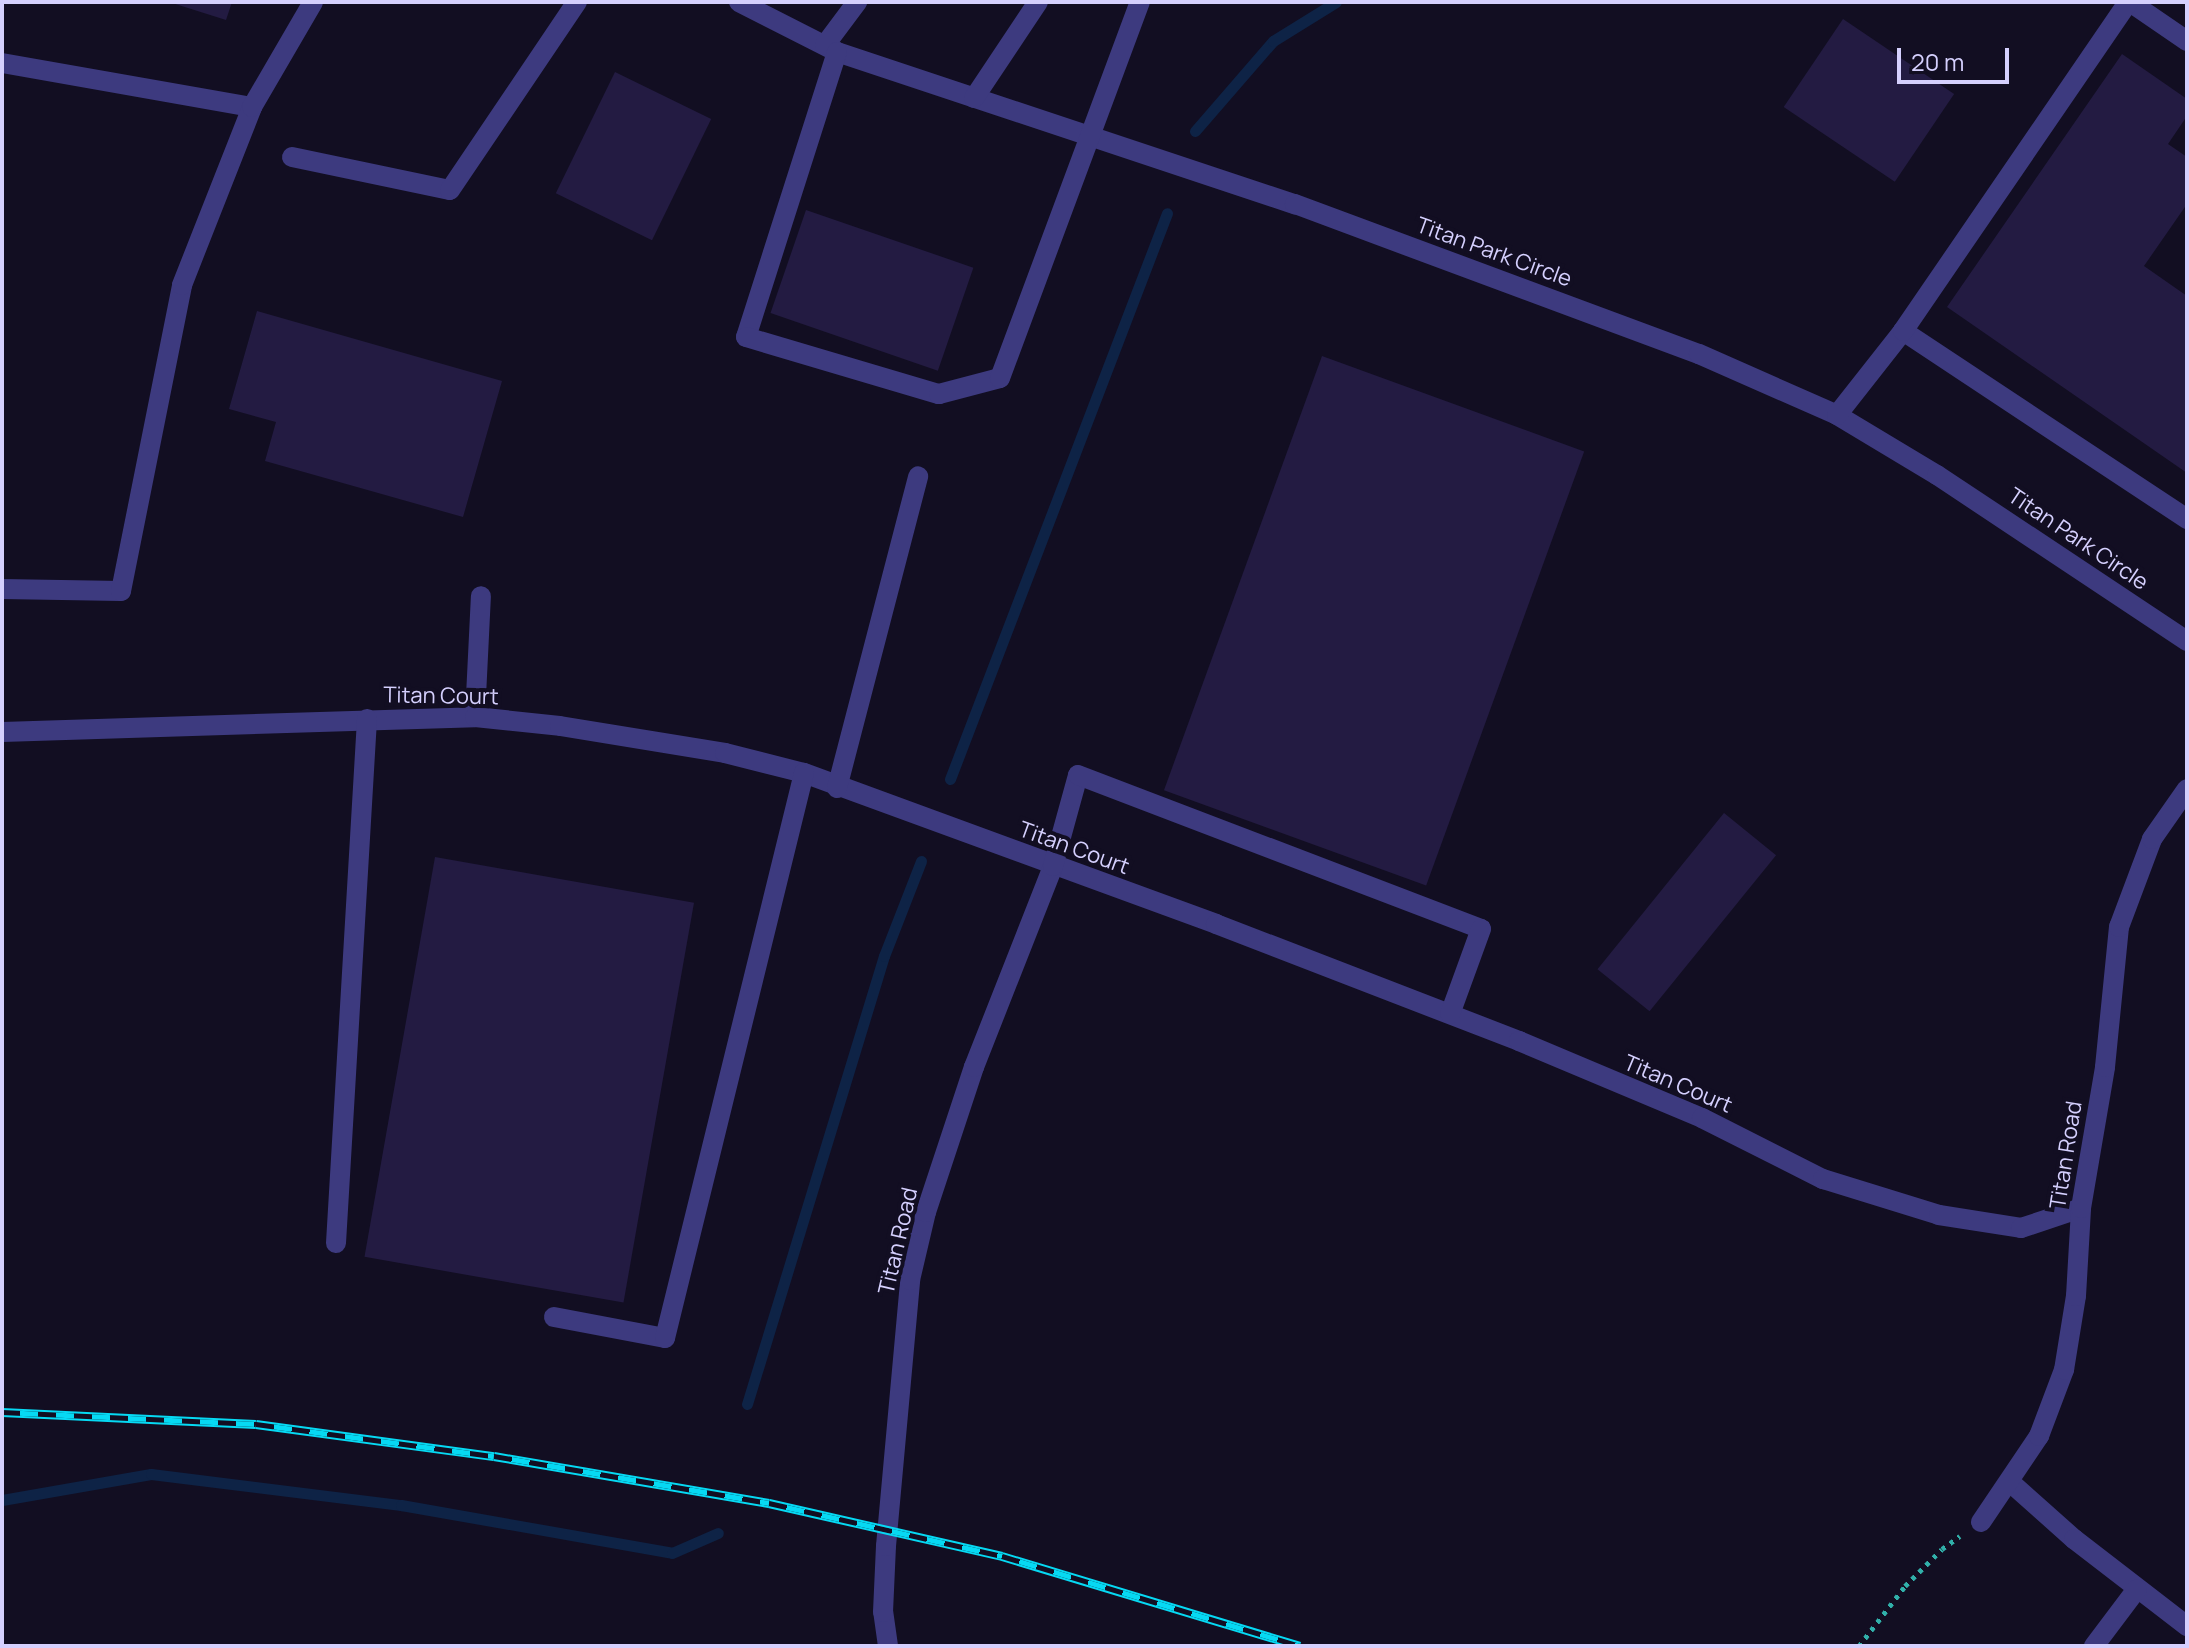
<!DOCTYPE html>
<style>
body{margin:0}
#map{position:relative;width:2189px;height:1648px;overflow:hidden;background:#120e22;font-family:Manrope,sans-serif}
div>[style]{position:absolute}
.stream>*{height:11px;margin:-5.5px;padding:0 5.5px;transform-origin:5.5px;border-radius:5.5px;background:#0e2346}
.building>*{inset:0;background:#231b42;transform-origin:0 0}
.path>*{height:5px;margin-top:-2.5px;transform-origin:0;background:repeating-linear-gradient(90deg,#31b0aa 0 4px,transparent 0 10px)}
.minor>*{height:20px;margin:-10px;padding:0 10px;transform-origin:10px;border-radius:10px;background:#3d3a7f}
.rail>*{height:9px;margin-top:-4.5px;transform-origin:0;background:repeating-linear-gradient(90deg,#120e22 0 18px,#06d9f3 0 36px);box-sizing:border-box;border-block:2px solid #06d9f3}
span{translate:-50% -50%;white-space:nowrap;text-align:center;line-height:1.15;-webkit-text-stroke:8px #120e22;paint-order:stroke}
.street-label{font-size:22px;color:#d5d0fe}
.frame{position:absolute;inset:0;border:4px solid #d5d0fe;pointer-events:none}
.scale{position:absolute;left:1897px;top:48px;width:112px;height:36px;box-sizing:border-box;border:4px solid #d5d0fe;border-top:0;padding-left:10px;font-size:24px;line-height:28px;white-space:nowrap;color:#d5d0fe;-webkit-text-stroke:6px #120e22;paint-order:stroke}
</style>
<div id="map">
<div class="stream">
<div style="left:1195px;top:131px;width:119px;rotate:-49.1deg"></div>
<div style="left:1273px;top:41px;width:74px;rotate:-31.8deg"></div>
<div style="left:950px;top:779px;width:606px;rotate:-69.02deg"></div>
<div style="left:747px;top:1404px;width:468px;rotate:-73deg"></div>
<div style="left:884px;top:956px;width:102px;rotate:-68.7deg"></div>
<div style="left:2px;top:1500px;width:151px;rotate:-9.9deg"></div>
<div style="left:151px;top:1474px;width:252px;rotate:7.1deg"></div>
<div style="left:401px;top:1505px;width:275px;rotate:10deg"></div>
<div style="left:672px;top:1553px;width:50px;rotate:-23.5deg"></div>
</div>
<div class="building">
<div style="clip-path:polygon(169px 2px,232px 2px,226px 20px)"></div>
<div style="left:1843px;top:19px;width:134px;height:106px;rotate:34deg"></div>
<div style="clip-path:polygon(2122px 54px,2187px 99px,2187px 116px,2168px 144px,2187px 157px,2187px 204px,2144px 266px,2187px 296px,2187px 473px,1947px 307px)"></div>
<div style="left:615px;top:72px;width:107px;height:135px;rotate:26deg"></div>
<div style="left:806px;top:210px;width:177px;height:109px;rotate:19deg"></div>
<div style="clip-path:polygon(257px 311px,502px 381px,463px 517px,265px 461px,276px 422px,229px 409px)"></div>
<div style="left:1322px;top:356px;width:279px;height:462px;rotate:20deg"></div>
<div style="left:1724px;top:813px;width:67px;height:201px;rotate:39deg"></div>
<div style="left:435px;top:857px;width:263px;height:406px;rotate:10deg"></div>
</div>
<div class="path">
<div style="left:1859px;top:1646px;width:76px;rotate:-52.5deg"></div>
<div style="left:1905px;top:1586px;width:52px;rotate:-45deg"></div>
<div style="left:1942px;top:1549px;width:22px;rotate:-36deg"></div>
</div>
<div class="minor">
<div style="left:739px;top:2px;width:110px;rotate:27deg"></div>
<div style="left:837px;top:52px;width:483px;rotate:18.4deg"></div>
<div style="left:1295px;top:204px;width:431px;rotate:20.4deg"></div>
<div style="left:1699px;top:354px;width:151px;rotate:23.8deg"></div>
<div style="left:1837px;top:415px;width:117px;rotate:31deg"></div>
<div style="left:1937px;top:475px;width:300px;rotate:33.6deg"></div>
<div style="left:2130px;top:2px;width:69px;rotate:34.4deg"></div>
<div style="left:825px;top:45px;width:54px;rotate:-53.3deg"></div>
<div style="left:837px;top:52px;width:299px;rotate:107.7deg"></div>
<div style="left:746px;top:337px;width:201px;rotate:16.5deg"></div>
<div style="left:939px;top:394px;width:63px;rotate:-14.7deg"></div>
<div style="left:1000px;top:378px;width:401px;rotate:-69.6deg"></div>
<div style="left:2px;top:63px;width:254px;rotate:10deg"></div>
<div style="left:974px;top:98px;width:115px;rotate:-56.3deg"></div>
<div style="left:292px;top:157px;width:161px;rotate:11.8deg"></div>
<div style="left:450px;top:190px;width:227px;rotate:-56deg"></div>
<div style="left:1903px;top:331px;width:341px;rotate:33.5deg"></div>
<div style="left:1837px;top:415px;width:107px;rotate:-51.8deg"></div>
<div style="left:1903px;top:331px;width:399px;rotate:-55.6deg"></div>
<div style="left:2px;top:589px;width:119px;rotate:1deg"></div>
<div style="left:121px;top:591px;width:312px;rotate:-78.7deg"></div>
<div style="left:182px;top:285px;width:191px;rotate:-68.5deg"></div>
<div style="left:252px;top:107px;width:121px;rotate:-59.8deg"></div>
<div style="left:475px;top:717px;width:121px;rotate:-87.2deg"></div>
<div style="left:2px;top:732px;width:473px;rotate:-1.8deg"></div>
<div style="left:475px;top:717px;width:85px;rotate:6deg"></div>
<div style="left:560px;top:726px;width:167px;rotate:9.3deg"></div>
<div style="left:725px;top:753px;width:81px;rotate:14.2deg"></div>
<div style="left:804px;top:773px;width:439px;rotate:20.1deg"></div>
<div style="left:1216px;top:924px;width:325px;rotate:21.1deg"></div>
<div style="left:1519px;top:1041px;width:199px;rotate:22.8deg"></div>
<div style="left:1702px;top:1118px;width:136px;rotate:26.8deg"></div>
<div style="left:1823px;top:1179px;width:121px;rotate:17.2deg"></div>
<div style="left:1939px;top:1215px;width:83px;rotate:9deg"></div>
<div style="left:2021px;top:1228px;width:63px;rotate:-18.4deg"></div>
<div style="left:837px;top:788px;width:322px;rotate:-75.4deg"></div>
<div style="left:336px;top:1243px;width:525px;rotate:-86.61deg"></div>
<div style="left:554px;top:1317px;width:113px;rotate:10.7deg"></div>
<div style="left:665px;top:1338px;width:582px;rotate:-76.18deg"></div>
<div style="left:2010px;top:1482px;width:86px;rotate:41.7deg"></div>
<div style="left:2074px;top:1539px;width:143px;rotate:37.6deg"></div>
<div style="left:1981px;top:1522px;width:104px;rotate:-56deg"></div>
<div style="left:2039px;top:1436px;width:71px;rotate:-69.3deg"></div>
<div style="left:2064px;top:1370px;width:75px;rotate:-80.8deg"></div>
<div style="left:2076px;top:1296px;width:88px;rotate:-86.7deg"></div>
<div style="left:2081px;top:1208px;width:143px;rotate:-80.3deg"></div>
<div style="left:2105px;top:1067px;width:141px;rotate:-84.3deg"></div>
<div style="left:2119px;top:927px;width:94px;rotate:-69.4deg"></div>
<div style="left:2152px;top:839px;width:61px;rotate:-55deg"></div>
<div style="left:888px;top:1646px;width:34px;rotate:-98deg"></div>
<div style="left:883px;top:1612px;width:66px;rotate:-87.4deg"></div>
<div style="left:886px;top:1546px;width:267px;rotate:-84.8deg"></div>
<div style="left:910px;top:1280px;width:70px;rotate:-76.8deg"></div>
<div style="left:926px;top:1212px;width:153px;rotate:-71.7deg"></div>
<div style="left:974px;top:1067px;width:216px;rotate:-68.5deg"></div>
<div style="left:1053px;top:866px;width:94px;rotate:-74.6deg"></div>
<div style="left:1078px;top:775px;width:431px;rotate:20.9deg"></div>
<div style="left:1481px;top:929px;width:90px;rotate:110deg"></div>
<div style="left:2094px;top:1646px;width:71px;rotate:-53deg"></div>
</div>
<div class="rail">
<div style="left:2px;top:1412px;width:254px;rotate:2.7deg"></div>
<div style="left:256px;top:1424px;width:240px;rotate:7.7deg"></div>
<div style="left:494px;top:1456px;width:279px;rotate:9.7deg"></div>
<div style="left:769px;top:1503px;width:239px;rotate:12.8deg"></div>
<div style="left:1002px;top:1556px;width:311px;rotate:16.8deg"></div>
</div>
<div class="street-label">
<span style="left:1494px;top:252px;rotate:20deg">Titan Park Circle</span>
<span style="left:2078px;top:539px;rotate:34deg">Titan Park Circle</span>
<span style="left:441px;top:696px;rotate:1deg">Titan Court</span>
<span style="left:1074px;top:848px;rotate:20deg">Titan Court</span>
<span style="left:1678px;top:1084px;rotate:23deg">Titan Court</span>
<span style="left:2066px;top:1155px;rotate:-81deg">Titan Road</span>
<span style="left:898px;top:1241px;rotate:-77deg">Titan Road</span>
</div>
<div class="frame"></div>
<div class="scale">20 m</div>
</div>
